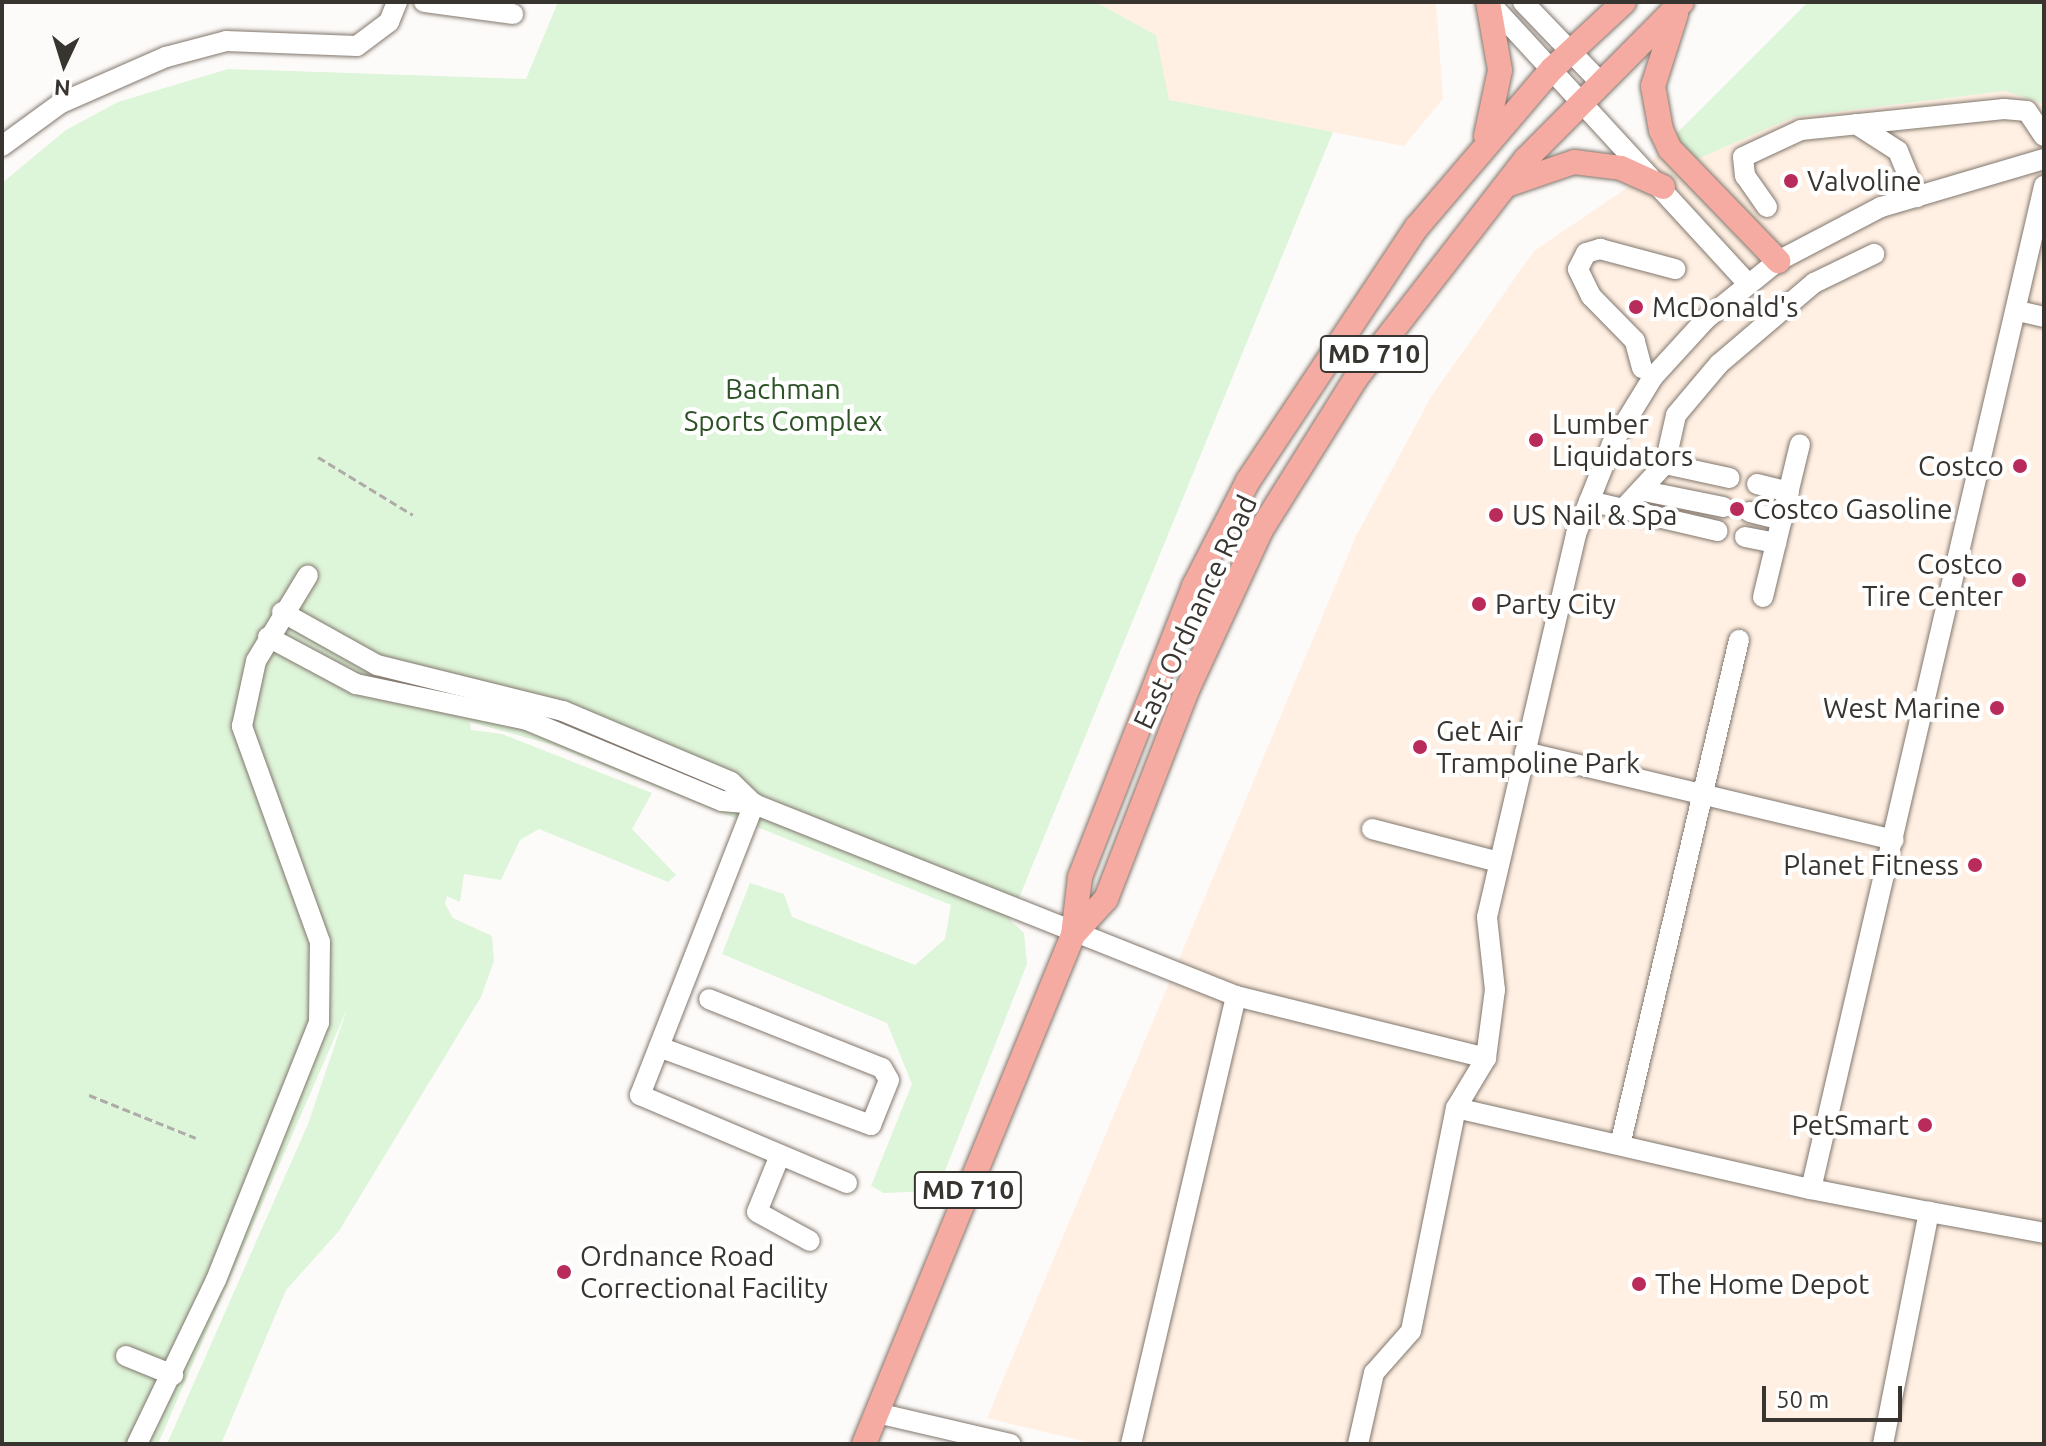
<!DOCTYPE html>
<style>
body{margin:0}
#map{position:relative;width:2046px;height:1446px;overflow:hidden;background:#fdfbf9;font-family:Ubuntu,sans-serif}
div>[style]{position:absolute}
.built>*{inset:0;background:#fff0e3}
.green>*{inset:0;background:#ddf5d9}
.path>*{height:3px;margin-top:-1.5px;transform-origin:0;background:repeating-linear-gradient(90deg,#aeaba8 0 8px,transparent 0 12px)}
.roads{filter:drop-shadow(0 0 2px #82776e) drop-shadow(0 0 2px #82776e)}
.minor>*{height:20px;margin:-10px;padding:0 10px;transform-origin:10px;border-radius:10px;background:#fff}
.major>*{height:24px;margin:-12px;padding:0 12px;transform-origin:12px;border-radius:12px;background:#f5aba1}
.dots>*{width:22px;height:22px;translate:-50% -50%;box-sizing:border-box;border:4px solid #fff;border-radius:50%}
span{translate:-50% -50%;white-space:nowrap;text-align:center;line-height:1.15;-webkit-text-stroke:8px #fff;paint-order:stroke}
.shield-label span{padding:2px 6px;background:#fff;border:2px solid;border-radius:6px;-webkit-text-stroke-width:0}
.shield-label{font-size:26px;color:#38342f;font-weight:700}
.poi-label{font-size:28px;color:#38342f}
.left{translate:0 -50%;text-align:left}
.right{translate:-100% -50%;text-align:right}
.park-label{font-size:28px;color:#2c5226}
.street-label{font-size:28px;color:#38342f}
.frame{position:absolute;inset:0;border:4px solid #38342f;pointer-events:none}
.north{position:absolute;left:24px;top:24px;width:80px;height:80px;-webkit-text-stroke:6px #fff;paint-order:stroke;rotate:184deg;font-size:22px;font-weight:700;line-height:32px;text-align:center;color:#38342f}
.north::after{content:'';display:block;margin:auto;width:28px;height:36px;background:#38342f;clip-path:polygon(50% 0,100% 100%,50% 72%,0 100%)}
.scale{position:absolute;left:1762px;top:1386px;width:140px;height:36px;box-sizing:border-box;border:4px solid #38342f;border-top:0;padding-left:10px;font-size:24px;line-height:28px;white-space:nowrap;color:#38342f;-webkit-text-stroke:6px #fff;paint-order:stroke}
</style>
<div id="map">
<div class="built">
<div style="clip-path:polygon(1096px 2px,1436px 2px,1443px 99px,1404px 146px,1168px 100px,1156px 35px)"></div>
<div style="clip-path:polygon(2006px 91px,2044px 104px,2044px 1444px,1096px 1444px,987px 1418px,1356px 536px,1431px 397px,1534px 251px,1631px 185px,1673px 137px,1695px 160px,1794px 117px)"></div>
</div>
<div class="green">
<div style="clip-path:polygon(558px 2px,1096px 2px,1156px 35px,1169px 100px,1333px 132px,1010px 920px,1024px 933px,1027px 964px,937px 1191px,884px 1193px,871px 1186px,912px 1084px,887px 1023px,722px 954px,750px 883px,784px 894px,792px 917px,915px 965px,945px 939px,951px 905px,553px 745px,470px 722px,471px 730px,502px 734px,652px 793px,632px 829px,676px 875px,668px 882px,539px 829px,520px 840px,501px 880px,464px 874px,460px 902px,447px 896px,445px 904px,453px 918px,492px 936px,494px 961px,481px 997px,339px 1231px,286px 1290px,221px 1444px,167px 1444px,308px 1124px,347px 1009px,158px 1444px,2px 1444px,2px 183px,66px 130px,118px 102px,228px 69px,526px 79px)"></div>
<div style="clip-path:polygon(1808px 2px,2044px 2px,2044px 104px,2005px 91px,1794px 117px,1695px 160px,1673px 137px)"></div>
</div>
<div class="path">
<div style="left:318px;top:457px;width:111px;rotate:31.4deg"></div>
<div style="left:89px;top:1095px;width:115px;rotate:21.9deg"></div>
</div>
<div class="roads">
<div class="minor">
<div style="left:424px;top:2px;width:90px;rotate:7.7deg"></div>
<div style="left:1489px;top:2px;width:381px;rotate:47.4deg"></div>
<div style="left:1523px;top:2px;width:110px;rotate:46.1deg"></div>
<div style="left:1856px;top:124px;width:50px;rotate:32.7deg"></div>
<div style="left:1898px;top:151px;width:50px;rotate:67.6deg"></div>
<div style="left:2px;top:146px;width:73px;rotate:-36.1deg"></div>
<div style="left:61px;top:103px;width:115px;rotate:-23.7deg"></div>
<div style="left:166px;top:57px;width:62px;rotate:-14.9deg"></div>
<div style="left:226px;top:41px;width:131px;rotate:2.2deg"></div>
<div style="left:357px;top:46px;width:40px;rotate:-37deg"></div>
<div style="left:389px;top:22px;width:22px;rotate:-68deg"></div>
<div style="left:1767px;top:207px;width:38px;rotate:-125deg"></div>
<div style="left:1745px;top:176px;width:19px;rotate:-96deg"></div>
<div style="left:1743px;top:157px;width:64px;rotate:-25deg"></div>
<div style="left:1801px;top:130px;width:204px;rotate:-5.9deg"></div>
<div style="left:2004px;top:109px;width:23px;rotate:5deg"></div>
<div style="left:2027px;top:111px;width:30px;rotate:56deg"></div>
<div style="left:2018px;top:311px;width:27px;rotate:13deg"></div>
<div style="left:1642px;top:368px;width:28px;rotate:-105deg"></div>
<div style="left:1635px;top:341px;width:63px;rotate:-134.4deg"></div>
<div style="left:1591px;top:296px;width:30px;rotate:-116deg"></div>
<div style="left:1578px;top:269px;width:18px;rotate:-63deg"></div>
<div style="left:1586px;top:253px;width:15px;rotate:-16deg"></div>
<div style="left:1600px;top:249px;width:78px;rotate:14.9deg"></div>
<div style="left:1665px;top:464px;width:50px;rotate:-77.3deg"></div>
<div style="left:1676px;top:415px;width:67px;rotate:-49.9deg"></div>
<div style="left:1719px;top:364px;width:125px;rotate:-40.5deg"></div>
<div style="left:1814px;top:283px;width:67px;rotate:-25.8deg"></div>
<div style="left:1757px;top:484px;width:33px;rotate:14deg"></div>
<div style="left:1644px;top:491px;width:81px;rotate:11.4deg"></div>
<div style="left:1589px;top:501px;width:132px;rotate:13.1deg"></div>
<div style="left:1623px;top:509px;width:62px;rotate:-47deg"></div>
<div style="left:1665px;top:464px;width:66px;rotate:12.2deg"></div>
<div style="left:1750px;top:512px;width:33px;rotate:14deg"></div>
<div style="left:1745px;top:537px;width:32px;rotate:11deg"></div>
<div style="left:1763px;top:597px;width:157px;rotate:-76.4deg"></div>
<div style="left:282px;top:612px;width:109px;rotate:29.2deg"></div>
<div style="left:377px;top:665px;width:192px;rotate:13.9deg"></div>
<div style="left:563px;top:711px;width:182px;rotate:22.9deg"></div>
<div style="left:731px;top:782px;width:32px;rotate:44deg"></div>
<div style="left:268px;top:637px;width:100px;rotate:28.1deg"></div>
<div style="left:356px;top:684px;width:175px;rotate:11.9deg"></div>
<div style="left:527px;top:720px;width:211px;rotate:22.6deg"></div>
<div style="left:722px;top:801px;width:32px;rotate:5deg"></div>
<div style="left:1525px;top:752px;width:379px;rotate:13.4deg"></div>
<div style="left:1372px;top:829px;width:131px;rotate:14.6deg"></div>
<div style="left:659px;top:1047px;width:226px;rotate:20.2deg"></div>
<div style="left:871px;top:1125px;width:48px;rotate:-68.2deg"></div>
<div style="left:889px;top:1080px;width:14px;rotate:-120deg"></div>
<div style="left:882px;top:1068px;width:186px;rotate:-158.3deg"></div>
<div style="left:1456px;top:1108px;width:364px;rotate:12.9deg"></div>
<div style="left:1620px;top:1145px;width:519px;rotate:-76.74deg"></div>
<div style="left:780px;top:1155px;width:61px;rotate:112deg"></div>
<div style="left:757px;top:1212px;width:60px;rotate:28.7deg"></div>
<div style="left:847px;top:1183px;width:225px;rotate:-157deg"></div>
<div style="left:640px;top:1095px;width:313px;rotate:-68.6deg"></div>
<div style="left:754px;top:804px;width:519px;rotate:21.72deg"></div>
<div style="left:1236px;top:996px;width:258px;rotate:13.9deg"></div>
<div style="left:1486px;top:1058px;width:69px;rotate:-82.5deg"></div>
<div style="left:1495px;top:990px;width:73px;rotate:-96.3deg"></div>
<div style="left:1487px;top:917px;width:393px;rotate:-76.9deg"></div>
<div style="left:1576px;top:534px;width:97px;rotate:-68.2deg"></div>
<div style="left:1612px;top:444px;width:79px;rotate:-58.5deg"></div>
<div style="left:1653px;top:377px;width:79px;rotate:-47.6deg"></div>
<div style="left:1706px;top:319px;width:92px;rotate:-38.9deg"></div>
<div style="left:1778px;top:261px;width:116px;rotate:-27.7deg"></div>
<div style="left:1881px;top:207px;width:170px;rotate:-16.4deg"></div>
<div style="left:1929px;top:1212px;width:117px;rotate:10.3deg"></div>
<div style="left:126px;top:1356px;width:51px;rotate:22deg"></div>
<div style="left:877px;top:1413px;width:137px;rotate:13.1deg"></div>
<div style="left:137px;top:1444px;width:182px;rotate:-64.3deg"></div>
<div style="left:216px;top:1280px;width:277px;rotate:-68.2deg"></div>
<div style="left:319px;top:1023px;width:81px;rotate:-89.3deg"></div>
<div style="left:320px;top:942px;width:230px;rotate:-109.9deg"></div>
<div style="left:242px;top:726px;width:66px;rotate:-77.8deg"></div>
<div style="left:256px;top:661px;width:100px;rotate:-58.8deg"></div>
<div style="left:1131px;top:1444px;width:460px;rotate:-76.8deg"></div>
<div style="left:1358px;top:1444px;width:73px;rotate:-77.3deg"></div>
<div style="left:1374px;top:1373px;width:56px;rotate:-48.6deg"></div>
<div style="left:1411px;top:1331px;width:227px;rotate:-78.6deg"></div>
<div style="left:1456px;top:1108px;width:58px;rotate:-59deg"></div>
<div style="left:1883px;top:1444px;width:237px;rotate:-78.8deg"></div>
<div style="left:1929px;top:1212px;width:120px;rotate:-169deg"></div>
<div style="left:1811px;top:1189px;width:1030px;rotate:-76.92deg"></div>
</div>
<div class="major">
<div style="left:1676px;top:14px;width:76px;rotate:107.7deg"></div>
<div style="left:1653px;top:86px;width:45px;rotate:79.7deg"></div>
<div style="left:1661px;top:130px;width:21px;rotate:65deg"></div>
<div style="left:1670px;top:149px;width:156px;rotate:46deg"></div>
<div style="left:1486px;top:136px;width:67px;rotate:-78deg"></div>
<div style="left:1500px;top:70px;width:69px;rotate:-100deg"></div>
<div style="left:1507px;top:185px;width:71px;rotate:-18.9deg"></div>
<div style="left:1574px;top:162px;width:47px;rotate:7.3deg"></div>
<div style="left:1621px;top:168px;width:46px;rotate:24.3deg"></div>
<div style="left:1073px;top:935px;width:49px;rotate:-47.5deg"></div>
<div style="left:1106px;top:899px;width:226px;rotate:-68.8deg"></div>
<div style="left:1188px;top:688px;width:174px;rotate:-65.2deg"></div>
<div style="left:1261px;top:530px;width:179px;rotate:-58deg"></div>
<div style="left:1356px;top:378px;width:277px;rotate:-52.2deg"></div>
<div style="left:1526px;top:159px;width:221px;rotate:-45.2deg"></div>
<div style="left:864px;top:1444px;width:550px;rotate:-67.68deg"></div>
<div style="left:1073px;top:935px;width:58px;rotate:-83.1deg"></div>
<div style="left:1080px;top:877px;width:313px;rotate:-68.6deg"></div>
<div style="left:1194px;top:586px;width:118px;rotate:-62.8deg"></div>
<div style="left:1248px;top:481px;width:305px;rotate:-56.4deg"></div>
<div style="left:1417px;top:227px;width:208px;rotate:-49.5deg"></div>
<div style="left:1552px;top:69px;width:98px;rotate:-42.9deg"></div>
</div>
</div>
<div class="dots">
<div style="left:1791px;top:181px;background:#b92b5b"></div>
<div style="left:1636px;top:307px;background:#b92b5b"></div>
<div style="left:1536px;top:440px;background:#b92b5b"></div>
<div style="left:2020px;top:466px;background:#b92b5b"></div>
<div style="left:1737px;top:509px;background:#b92b5b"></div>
<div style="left:1496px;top:515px;background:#b92b5b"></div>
<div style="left:2019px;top:580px;background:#b92b5b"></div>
<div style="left:1479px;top:604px;background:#b92b5b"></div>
<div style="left:1997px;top:708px;background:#b92b5b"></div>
<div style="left:1420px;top:747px;background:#b92b5b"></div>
<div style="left:1975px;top:865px;background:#b92b5b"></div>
<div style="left:1925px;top:1125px;background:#b92b5b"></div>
<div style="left:564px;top:1272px;background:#b92b5b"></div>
<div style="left:1639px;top:1284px;background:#b92b5b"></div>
</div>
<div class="shield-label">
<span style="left:1374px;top:354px">MD 710</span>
<span style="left:968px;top:1190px">MD 710</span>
</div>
<div class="poi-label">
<span class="left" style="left:1807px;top:181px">Valvoline</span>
<span class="left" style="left:1652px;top:307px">McDonald's</span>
<span class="left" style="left:1552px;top:440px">Lumber<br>Liquidators</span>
<span class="right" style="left:2004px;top:466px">Costco</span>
<span class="left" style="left:1753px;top:509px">Costco Gasoline</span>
<span class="left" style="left:1512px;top:515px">US Nail &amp; Spa</span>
<span class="right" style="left:2003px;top:580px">Costco<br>Tire Center</span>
<span class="left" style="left:1495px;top:604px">Party City</span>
<span class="right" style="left:1981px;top:708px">West Marine</span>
<span class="left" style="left:1436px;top:747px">Get Air<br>Trampoline Park</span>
<span class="right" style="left:1959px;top:865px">Planet Fitness</span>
<span class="right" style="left:1909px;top:1125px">PetSmart</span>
<span class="left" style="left:580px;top:1272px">Ordnance Road<br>Correctional Facility</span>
<span class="left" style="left:1655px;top:1284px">The Home Depot</span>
</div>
<div class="park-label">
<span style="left:783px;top:405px">Bachman<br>Sports Complex</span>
</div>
<div class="street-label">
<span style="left:1195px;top:612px;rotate:-65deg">East Ordnance Road</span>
</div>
<div class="frame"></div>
<div class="north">N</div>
<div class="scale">50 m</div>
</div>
